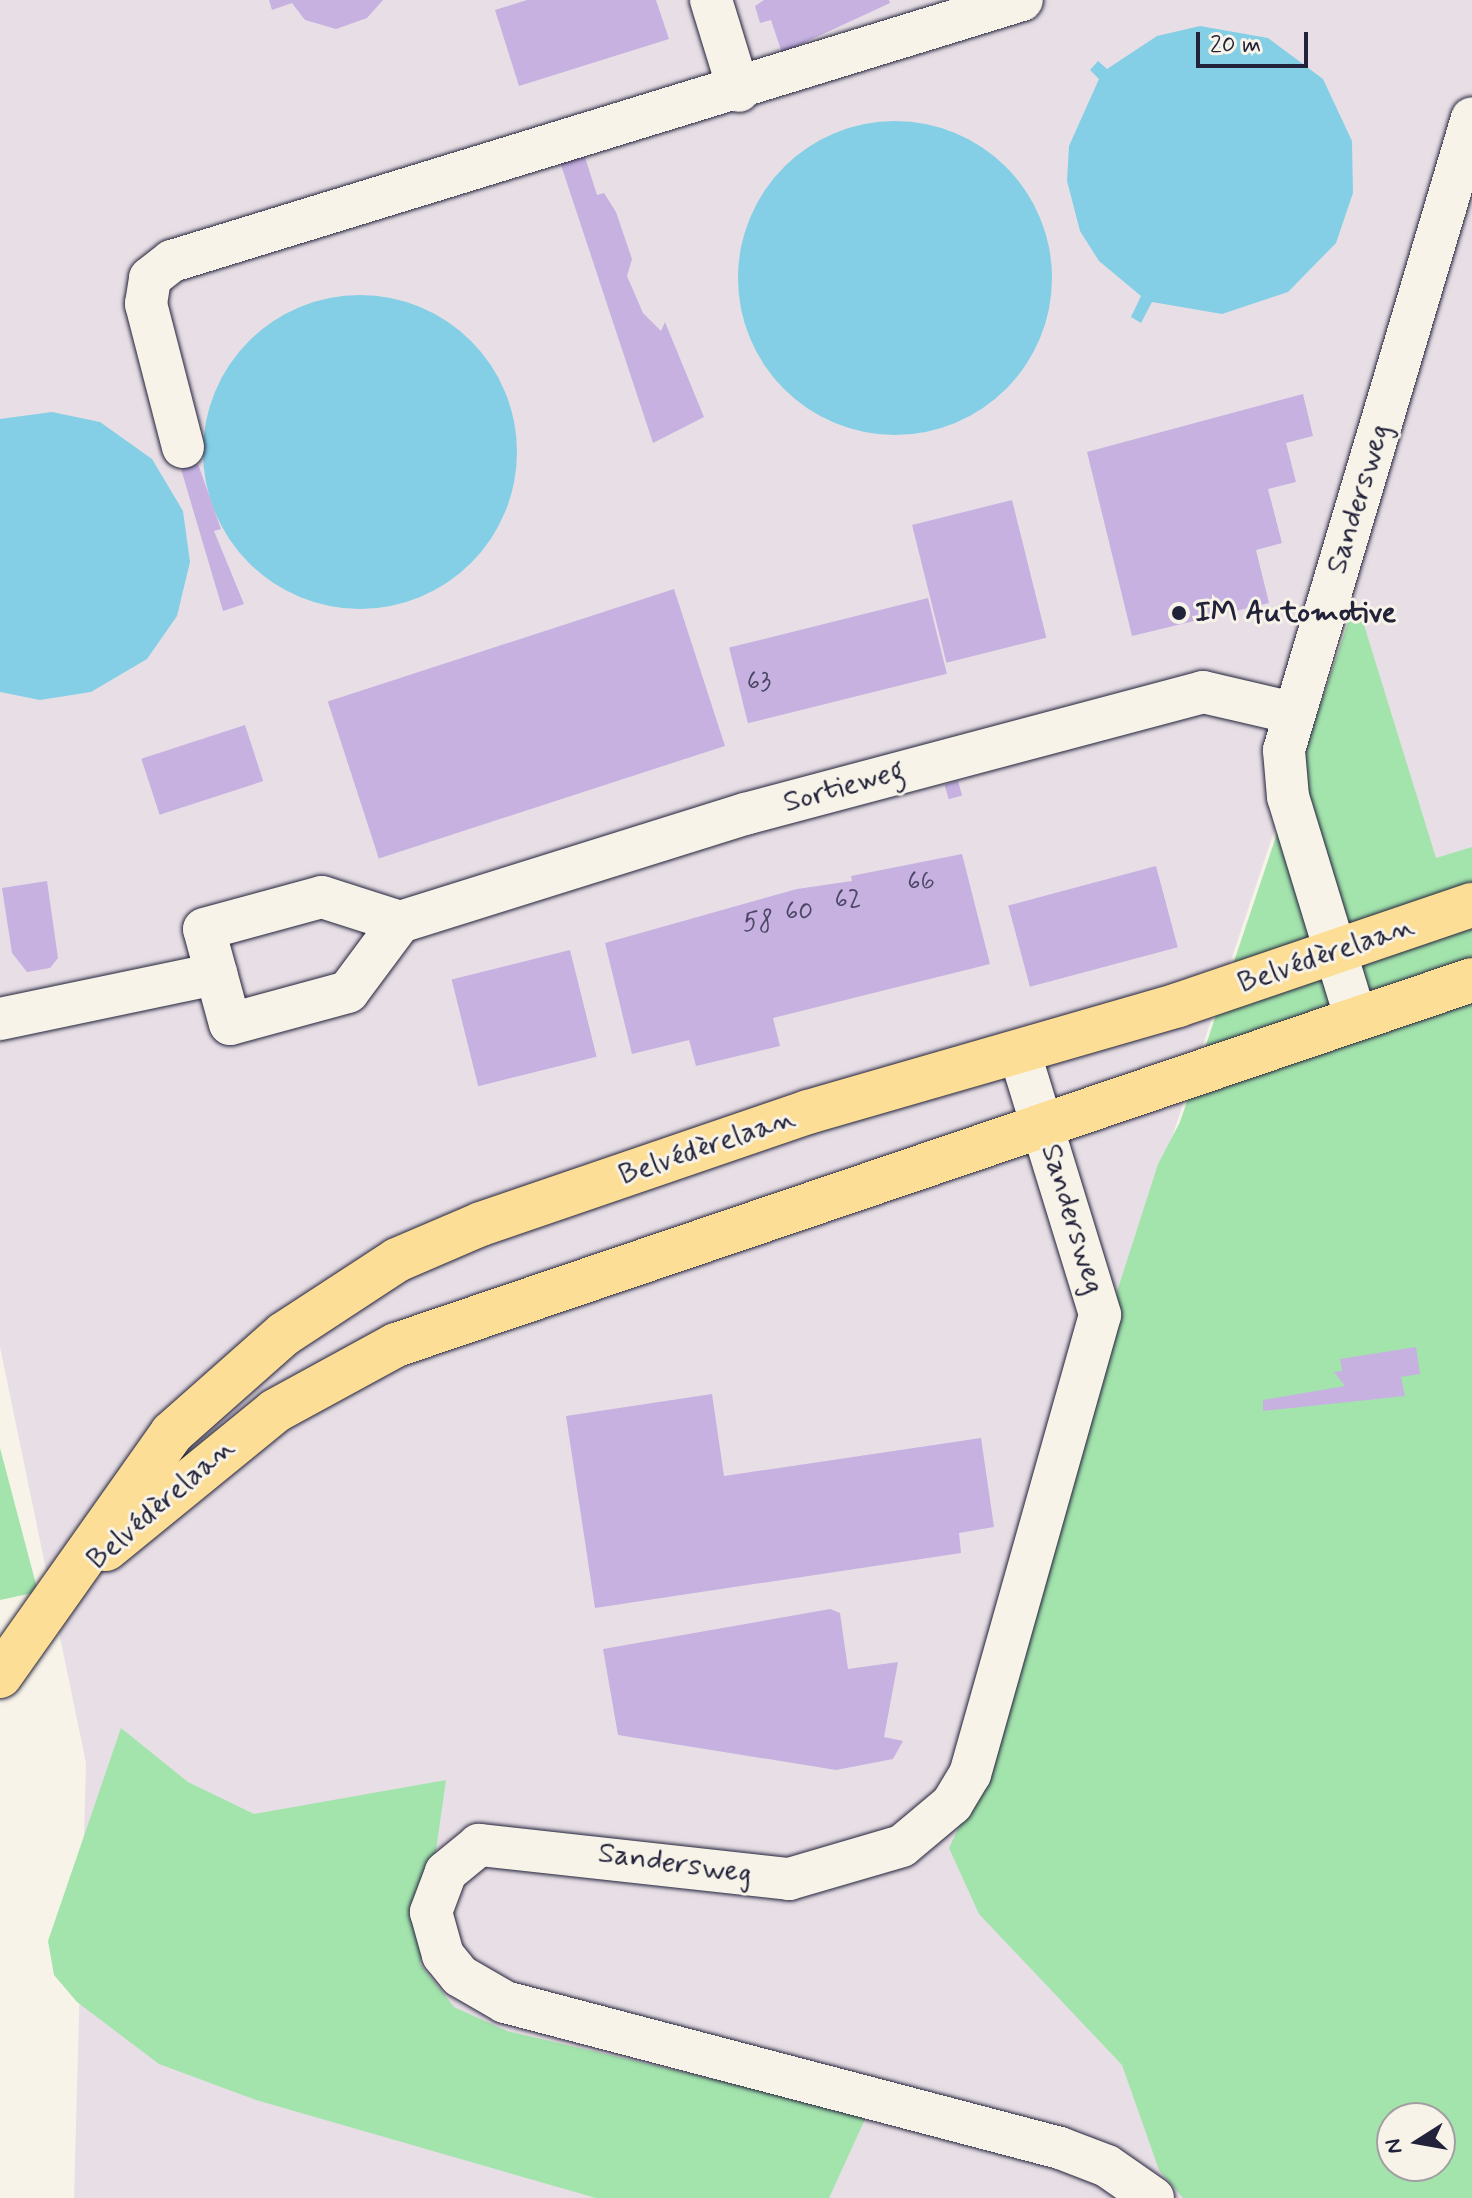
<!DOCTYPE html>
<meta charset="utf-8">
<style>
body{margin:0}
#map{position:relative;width:1472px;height:2198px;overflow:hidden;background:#f7f3e8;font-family:Mynerve,sans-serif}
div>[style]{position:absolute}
.built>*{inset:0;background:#e8dfe6}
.green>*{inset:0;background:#a3e4ad}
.water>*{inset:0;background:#84cfe5}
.round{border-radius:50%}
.building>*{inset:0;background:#c6b1e1;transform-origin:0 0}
.roads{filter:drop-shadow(0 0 2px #22223b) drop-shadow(0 0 2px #22223b)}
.minor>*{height:42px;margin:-21px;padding:0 21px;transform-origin:21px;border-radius:21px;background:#f7f3e8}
.major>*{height:44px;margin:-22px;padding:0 22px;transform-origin:22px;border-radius:22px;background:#fdde96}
.dots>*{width:22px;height:22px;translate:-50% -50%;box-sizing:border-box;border:4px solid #f7f3e8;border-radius:50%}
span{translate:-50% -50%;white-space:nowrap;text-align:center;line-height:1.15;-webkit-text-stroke:6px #f7f3e8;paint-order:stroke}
.number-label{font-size:26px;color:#4b4664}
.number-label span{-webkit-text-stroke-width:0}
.street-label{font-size:30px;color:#22223b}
.poi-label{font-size:30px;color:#22223b;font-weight:700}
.left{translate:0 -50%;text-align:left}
.north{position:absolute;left:1376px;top:2102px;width:80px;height:80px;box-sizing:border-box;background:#f7f3e8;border:2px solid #a29fa3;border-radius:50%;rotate:259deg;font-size:22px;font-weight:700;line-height:32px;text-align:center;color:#22223b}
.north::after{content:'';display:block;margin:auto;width:28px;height:36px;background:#22223b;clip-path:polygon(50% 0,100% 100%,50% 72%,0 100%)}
.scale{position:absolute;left:1196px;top:32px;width:112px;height:36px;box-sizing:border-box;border:4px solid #22223b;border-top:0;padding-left:10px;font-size:24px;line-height:28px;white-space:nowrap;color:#22223b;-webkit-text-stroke:6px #f7f3e8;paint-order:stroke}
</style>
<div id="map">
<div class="built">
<div style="clip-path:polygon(0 0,1472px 0,1472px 849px,1434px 862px,1347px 613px,971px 1739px,1209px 2163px,1204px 2198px,74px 2198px,86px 1763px,0 1347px)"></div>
</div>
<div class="green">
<div style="clip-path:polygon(evenodd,1356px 599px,1436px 858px,1472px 847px,1472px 2198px,1183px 2198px,1159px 2170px,1122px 2065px,979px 1914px,949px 1848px,968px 1808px,975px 1734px,1158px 1164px,1180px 1122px,1356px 599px,1392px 2118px,1440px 2118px,1440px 2166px,1392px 2166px,1392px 2118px)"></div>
<div style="clip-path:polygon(0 1448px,38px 1592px,0 1600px)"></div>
<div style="clip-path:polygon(121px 1728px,188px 1782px,254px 1814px,446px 1780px,420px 1964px,454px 2007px,507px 2031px,867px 2115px,829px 2198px,596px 2198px,256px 2100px,159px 2064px,77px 2002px,54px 1975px,48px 1941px)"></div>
</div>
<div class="water">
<div style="clip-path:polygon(1200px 26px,1268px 38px,1323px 79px,1352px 141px,1353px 193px,1336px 243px,1288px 292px,1222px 314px,1152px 302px,1141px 323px,1131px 317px,1141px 296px,1099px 261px,1080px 231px,1067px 181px,1069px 146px,1099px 79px,1090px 70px,1098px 61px,1107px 69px,1157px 36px)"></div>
<div class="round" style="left:738px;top:121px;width:314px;height:314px"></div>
<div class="round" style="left:203px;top:295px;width:314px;height:314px"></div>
<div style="clip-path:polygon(52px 412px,100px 422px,152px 459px,183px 511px,190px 562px,177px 616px,147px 659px,91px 692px,40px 700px,0 692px,0 419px)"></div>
</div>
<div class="building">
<div style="clip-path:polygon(269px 0,383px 0,367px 18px,336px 29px,305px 20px,292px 3px,272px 10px)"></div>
<div style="clip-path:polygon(527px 0,656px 0,669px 39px,519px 86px,495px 10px)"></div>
<div style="clip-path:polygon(764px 0,889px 0,890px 3px,782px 53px,771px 20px,760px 23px,755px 6px)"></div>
<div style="clip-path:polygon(584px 154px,597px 195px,604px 193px,616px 212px,632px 259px,627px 276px,643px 313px,661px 331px,665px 322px,704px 417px,653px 443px,560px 162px)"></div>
<div style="clip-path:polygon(1303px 394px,1313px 436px,1286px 443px,1296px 482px,1268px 489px,1282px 543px,1256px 550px,1269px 603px,1132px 636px,1087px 452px)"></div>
<div style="clip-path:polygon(198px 464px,221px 529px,214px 531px,244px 604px,223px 611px,181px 469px)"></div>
<div style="left:1012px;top:500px;width:142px;height:103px;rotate:76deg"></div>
<div style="left:674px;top:589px;width:165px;height:364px;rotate:72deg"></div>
<div style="left:928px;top:598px;width:78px;height:205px;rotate:76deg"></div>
<div style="left:245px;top:725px;width:59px;height:109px;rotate:72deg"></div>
<div style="left:958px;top:781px;width:15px;height:14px;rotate:74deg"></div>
<div style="clip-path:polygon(962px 854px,990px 964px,773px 1018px,780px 1046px,696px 1066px,689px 1040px,632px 1054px,605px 943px,797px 889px,852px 881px,851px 876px)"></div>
<div style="left:1156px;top:866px;width:84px;height:153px;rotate:75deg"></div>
<div style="clip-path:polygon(47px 881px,58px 958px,50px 968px,27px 972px,12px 953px,2px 888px)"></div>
<div style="left:570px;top:950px;width:110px;height:122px;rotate:76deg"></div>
<div style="clip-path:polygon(1416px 1347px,1420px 1374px,1401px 1377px,1405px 1396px,1263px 1411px,1263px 1400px,1345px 1386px,1334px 1372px,1342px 1371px,1340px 1359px)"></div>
<div style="clip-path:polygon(712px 1394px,724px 1476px,981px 1438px,994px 1527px,959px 1533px,961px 1553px,595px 1608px,566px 1416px)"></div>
<div style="clip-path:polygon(830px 1609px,840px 1613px,848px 1669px,898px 1662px,884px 1737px,903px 1741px,893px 1759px,836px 1770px,618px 1735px,603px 1649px)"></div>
</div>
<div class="roads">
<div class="minor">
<div style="left:711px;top:0;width:95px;rotate:72.9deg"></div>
<div style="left:183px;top:447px;width:148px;rotate:-104.5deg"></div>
<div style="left:146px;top:304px;width:26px;rotate:-81deg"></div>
<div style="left:150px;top:278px;width:28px;rotate:-38deg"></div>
<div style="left:172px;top:261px;width:889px;rotate:-17.07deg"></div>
<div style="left:322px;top:897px;width:82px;rotate:17.8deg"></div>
<div style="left:400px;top:922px;width:87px;rotate:126.6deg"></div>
<div style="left:348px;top:992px;width:122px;rotate:164.8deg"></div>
<div style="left:230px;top:1024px;width:98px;rotate:-105.3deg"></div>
<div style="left:204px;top:929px;width:122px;rotate:-15.2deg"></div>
<div style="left:400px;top:922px;width:362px;rotate:-17.4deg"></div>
<div style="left:745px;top:814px;width:474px;rotate:-14.9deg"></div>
<div style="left:1203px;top:692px;width:92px;rotate:13.1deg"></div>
<div style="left:0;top:1019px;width:221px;rotate:-11.8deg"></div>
<div style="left:1356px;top:1019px;width:232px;rotate:-107deg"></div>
<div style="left:1288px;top:797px;width:47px;rotate:-94.9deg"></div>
<div style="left:1284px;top:750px;width:659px;rotate:-73.43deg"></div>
<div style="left:1019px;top:1051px;width:276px;rotate:72.9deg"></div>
<div style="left:1100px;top:1315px;width:477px;rotate:105.8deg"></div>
<div style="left:970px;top:1774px;width:35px;rotate:121deg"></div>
<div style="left:952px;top:1804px;width:65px;rotate:140deg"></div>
<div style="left:902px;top:1846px;width:118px;rotate:163.7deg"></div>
<div style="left:789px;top:1879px;width:312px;rotate:-173.7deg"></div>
<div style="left:479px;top:1845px;width:43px;rotate:140.7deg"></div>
<div style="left:446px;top:1872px;width:43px;rotate:110.6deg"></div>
<div style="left:431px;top:1912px;width:45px;rotate:74.4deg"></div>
<div style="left:443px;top:1955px;width:27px;rotate:51deg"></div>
<div style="left:460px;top:1976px;width:52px;rotate:30deg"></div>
<div style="left:505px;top:2002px;width:574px;rotate:14.74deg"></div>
<div style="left:1060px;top:2148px;width:50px;rotate:21deg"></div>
<div style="left:1107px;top:2166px;width:56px;rotate:34.8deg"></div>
</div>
<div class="major">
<div style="left:106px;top:1549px;width:218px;rotate:-39.2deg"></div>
<div style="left:275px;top:1411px;width:138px;rotate:-28.6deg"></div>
<div style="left:396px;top:1345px;width:1136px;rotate:-18.74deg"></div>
<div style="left:0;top:1676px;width:298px;rotate:-54.7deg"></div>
<div style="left:172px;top:1433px;width:149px;rotate:-41.5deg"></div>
<div style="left:284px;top:1334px;width:135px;rotate:-33.2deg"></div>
<div style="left:397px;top:1260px;width:91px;rotate:-23.2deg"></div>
<div style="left:481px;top:1224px;width:346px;rotate:-18.9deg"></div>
<div style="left:808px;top:1112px;width:385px;rotate:-16.1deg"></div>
<div style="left:1178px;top:1005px;width:311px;rotate:-18.8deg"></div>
</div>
</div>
<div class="dots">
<div style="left:1179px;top:613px;background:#22223b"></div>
</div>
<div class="number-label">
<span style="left:759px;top:683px">63</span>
<span style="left:921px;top:883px">66</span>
<span style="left:848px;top:901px">62</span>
<span style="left:799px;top:913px">60</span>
<span style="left:758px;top:924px">58</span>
</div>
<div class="street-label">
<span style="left:1359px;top:499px;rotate:-73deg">Sandersweg</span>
<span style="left:844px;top:787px;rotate:-16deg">Sortieweg</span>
<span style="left:1326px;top:955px;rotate:-19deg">Belvédèrelaan</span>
<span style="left:707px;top:1147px;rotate:-19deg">Belvédèrelaan</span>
<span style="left:1072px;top:1219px;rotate:73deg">Sandersweg</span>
<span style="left:161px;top:1504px;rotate:-41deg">Belvédèrelaan</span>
<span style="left:675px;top:1864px;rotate:8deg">Sandersweg</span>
</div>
<div class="poi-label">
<span class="left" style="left:1195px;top:613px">IM Automotive</span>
</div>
<div class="north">N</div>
<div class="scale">20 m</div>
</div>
